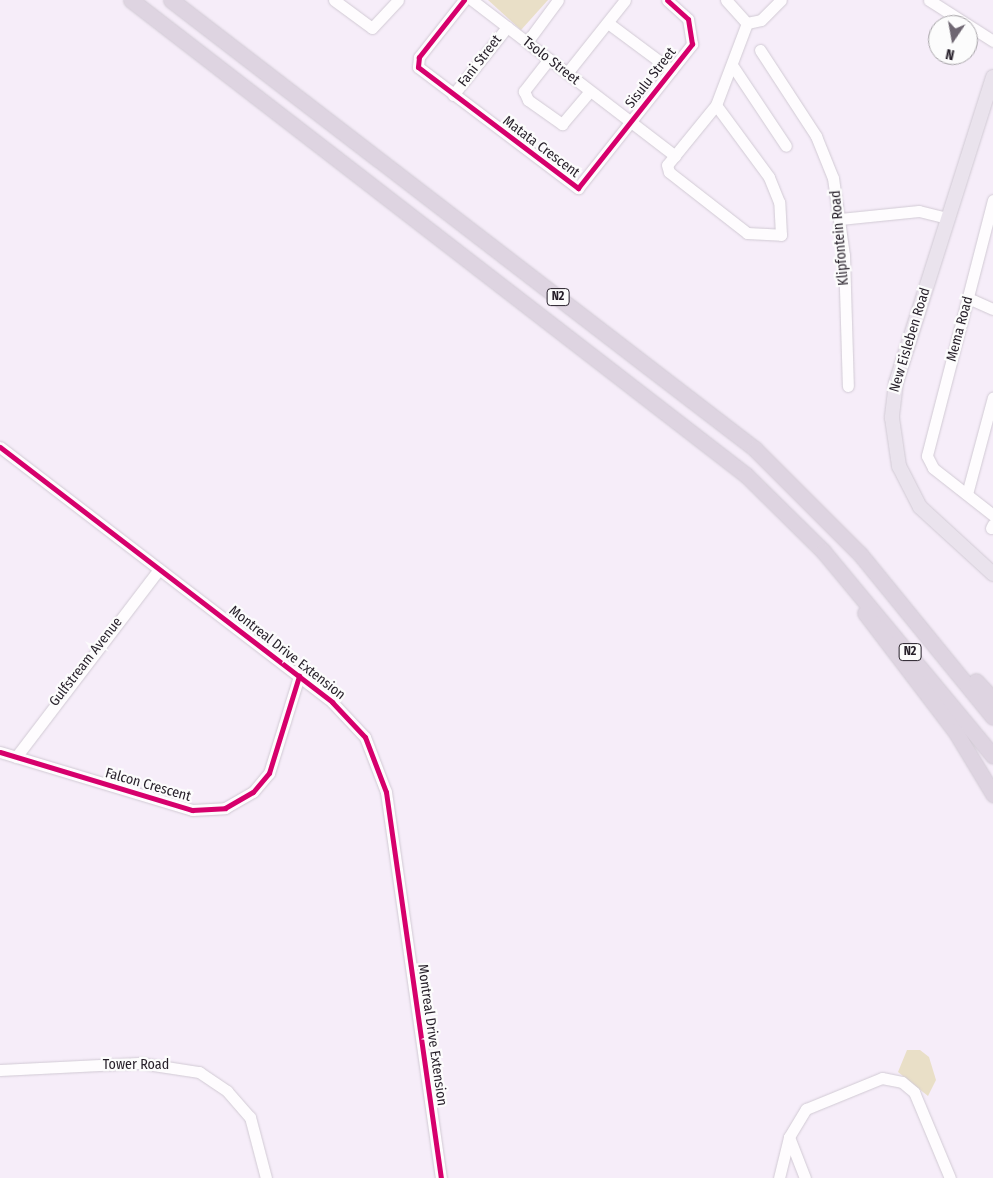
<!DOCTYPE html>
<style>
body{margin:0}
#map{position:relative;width:993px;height:1178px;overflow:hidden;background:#f6edf9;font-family:"Fira Sans Condensed",sans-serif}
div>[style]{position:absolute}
.green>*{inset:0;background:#e9dfc7}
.roads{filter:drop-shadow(0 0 1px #d1cad4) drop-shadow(0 0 1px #d1cad4)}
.minor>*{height:11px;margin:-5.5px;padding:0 5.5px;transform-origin:5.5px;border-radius:5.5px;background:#fefcfe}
.major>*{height:14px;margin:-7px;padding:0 7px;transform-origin:7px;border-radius:7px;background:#eae3ed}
.highway>*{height:15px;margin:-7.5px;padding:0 7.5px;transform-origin:7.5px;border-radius:7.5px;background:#ded4e1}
.cycleway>*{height:5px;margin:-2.5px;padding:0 2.5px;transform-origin:2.5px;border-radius:2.5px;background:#d6006c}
span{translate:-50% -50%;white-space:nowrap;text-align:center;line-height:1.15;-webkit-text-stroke:4.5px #fcfcfc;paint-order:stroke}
.shield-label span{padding:1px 4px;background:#fcfcfc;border:1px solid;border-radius:4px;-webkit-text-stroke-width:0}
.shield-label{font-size:12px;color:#251e28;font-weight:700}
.street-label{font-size:14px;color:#251e28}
.north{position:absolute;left:928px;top:15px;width:50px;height:50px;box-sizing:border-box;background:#fcfcfc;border:1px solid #a6a3a7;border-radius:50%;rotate:192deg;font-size:14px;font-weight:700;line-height:20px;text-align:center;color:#251e28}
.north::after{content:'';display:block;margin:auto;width:18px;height:22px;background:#6e6671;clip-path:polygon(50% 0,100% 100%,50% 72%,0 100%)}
</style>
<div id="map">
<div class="green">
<div style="clip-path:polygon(488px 0,548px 0,521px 30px)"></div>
<div style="clip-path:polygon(907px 1050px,920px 1050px,929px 1057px,936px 1080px,928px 1096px,898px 1072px)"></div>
</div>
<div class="roads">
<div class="minor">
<div style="left:334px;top:0;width:47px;rotate:36.4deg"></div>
<div style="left:372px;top:28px;width:38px;rotate:-47deg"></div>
<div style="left:464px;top:0;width:73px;rotate:128.3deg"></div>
<div style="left:419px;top:57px;width:10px;rotate:96deg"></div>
<div style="left:418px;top:67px;width:201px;rotate:37.1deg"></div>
<div style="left:578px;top:188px;width:184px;rotate:-51.6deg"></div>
<div style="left:692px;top:44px;width:25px;rotate:-99deg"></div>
<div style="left:688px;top:19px;width:28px;rotate:-138deg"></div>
<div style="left:472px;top:0;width:256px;rotate:37.5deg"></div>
<div style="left:726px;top:0;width:31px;rotate:48deg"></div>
<div style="left:747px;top:23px;width:14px;rotate:-12deg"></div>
<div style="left:761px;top:20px;width:28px;rotate:-45deg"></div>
<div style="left:929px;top:0;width:76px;rotate:32.6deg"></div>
<div style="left:608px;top:23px;width:79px;rotate:36.7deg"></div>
<div style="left:527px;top:42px;width:52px;rotate:-53.6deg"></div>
<div style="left:760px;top:50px;width:103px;rotate:56.9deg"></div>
<div style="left:816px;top:136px;width:45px;rotate:68deg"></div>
<div style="left:833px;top:178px;width:78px;rotate:81.9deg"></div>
<div style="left:844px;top:255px;width:131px;rotate:88.3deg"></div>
<div style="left:549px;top:59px;width:41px;rotate:128deg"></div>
<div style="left:524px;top:91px;width:10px;rotate:66deg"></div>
<div style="left:528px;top:100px;width:42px;rotate:35.2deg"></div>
<div style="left:562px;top:124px;width:43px;rotate:-49.7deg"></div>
<div style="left:732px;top:65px;width:97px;rotate:56.3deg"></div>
<div style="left:567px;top:73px;width:93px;rotate:-51.5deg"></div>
<div style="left:453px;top:95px;width:87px;rotate:-51.5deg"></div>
<div style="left:716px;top:105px;width:77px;rotate:129.2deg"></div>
<div style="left:667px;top:165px;width:7px;rotate:74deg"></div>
<div style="left:669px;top:172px;width:99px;rotate:38deg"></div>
<div style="left:747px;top:233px;width:34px;rotate:3deg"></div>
<div style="left:781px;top:235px;width:33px;rotate:-93deg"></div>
<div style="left:779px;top:202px;width:27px;rotate:-112deg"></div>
<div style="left:769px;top:177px;width:89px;rotate:-126.4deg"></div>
<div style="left:716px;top:105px;width:88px;rotate:-69.3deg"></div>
<div style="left:993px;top:200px;width:264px;rotate:104.5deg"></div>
<div style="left:927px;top:456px;width:13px;rotate:63deg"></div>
<div style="left:933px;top:468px;width:76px;rotate:38.1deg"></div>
<div style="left:840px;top:219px;width:79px;rotate:-5.8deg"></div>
<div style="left:919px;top:211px;width:30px;rotate:14deg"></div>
<div style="left:968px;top:298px;width:27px;rotate:24deg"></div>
<div style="left:0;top:447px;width:419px;rotate:37.5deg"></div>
<div style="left:332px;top:702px;width:48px;rotate:46.7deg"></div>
<div style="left:365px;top:737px;width:59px;rotate:69.1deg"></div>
<div style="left:386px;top:792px;width:390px;rotate:81.9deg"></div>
<div style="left:967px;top:494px;width:100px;rotate:-75deg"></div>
<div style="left:991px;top:528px;width:4px;rotate:-63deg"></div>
<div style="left:0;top:752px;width:201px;rotate:16.8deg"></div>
<div style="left:192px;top:810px;width:33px;rotate:-3deg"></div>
<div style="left:225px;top:808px;width:32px;rotate:-30deg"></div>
<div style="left:253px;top:792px;width:25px;rotate:-50deg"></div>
<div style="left:269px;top:773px;width:102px;rotate:-72.8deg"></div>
<div style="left:16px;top:757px;width:236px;rotate:-52.7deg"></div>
<div style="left:0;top:1070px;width:140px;rotate:-2.9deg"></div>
<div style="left:140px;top:1063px;width:60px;rotate:8.7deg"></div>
<div style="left:199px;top:1072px;width:34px;rotate:34deg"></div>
<div style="left:227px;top:1091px;width:35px;rotate:49deg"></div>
<div style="left:250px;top:1117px;width:63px;rotate:75.3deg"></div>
<div style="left:789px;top:1137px;width:44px;rotate:68.7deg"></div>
<div style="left:779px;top:1178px;width:42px;rotate:-76.3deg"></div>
<div style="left:789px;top:1137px;width:33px;rotate:-59deg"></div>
<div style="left:806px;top:1109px;width:82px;rotate:-22.2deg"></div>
<div style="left:882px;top:1078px;width:20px;rotate:11deg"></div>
<div style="left:902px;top:1082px;width:16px;rotate:40deg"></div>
<div style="left:914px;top:1092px;width:93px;rotate:67.3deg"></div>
</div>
<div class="major">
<div style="left:993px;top:77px;width:321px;rotate:107.6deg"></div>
<div style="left:896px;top:383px;width:35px;rotate:97deg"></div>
<div style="left:892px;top:418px;width:49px;rotate:81.7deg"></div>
<div style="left:899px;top:466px;width:46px;rotate:62.9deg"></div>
<div style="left:920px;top:507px;width:99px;rotate:42.5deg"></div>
</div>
<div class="highway">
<div style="left:131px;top:0;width:777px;rotate:37.68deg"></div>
<div style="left:746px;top:475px;width:108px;rotate:44.6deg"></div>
<div style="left:823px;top:551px;width:266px;rotate:50.3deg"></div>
<div style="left:171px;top:0;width:737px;rotate:37.55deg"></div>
<div style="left:755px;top:449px;width:148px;rotate:45deg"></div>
<div style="left:860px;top:554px;width:210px;rotate:50.8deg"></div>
<div style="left:865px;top:613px;width:148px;rotate:52.7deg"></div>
<div style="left:955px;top:731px;width:74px;rotate:58.9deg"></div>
<div style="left:976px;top:681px;width:25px;rotate:47deg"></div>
</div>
</div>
<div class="cycleway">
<div style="left:464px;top:0;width:73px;rotate:128.3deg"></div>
<div style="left:419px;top:57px;width:10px;rotate:96deg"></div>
<div style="left:418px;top:67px;width:201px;rotate:37.1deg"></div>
<div style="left:578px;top:188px;width:184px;rotate:-51.6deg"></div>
<div style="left:692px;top:44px;width:25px;rotate:-99deg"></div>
<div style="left:688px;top:19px;width:28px;rotate:-138deg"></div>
<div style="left:0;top:447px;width:419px;rotate:37.5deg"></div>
<div style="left:332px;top:702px;width:48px;rotate:46.7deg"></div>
<div style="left:365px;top:737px;width:59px;rotate:69.1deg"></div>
<div style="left:386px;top:792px;width:390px;rotate:81.9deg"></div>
<div style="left:0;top:752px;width:201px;rotate:16.8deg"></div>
<div style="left:192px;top:810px;width:33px;rotate:-3deg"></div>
<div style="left:225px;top:808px;width:32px;rotate:-30deg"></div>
<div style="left:253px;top:792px;width:25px;rotate:-50deg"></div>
<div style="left:269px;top:773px;width:102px;rotate:-72.8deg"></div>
</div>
<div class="shield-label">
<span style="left:558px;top:297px">N2</span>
<span style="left:910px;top:652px">N2</span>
</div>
<div class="street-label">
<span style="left:480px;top:61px;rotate:-52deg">Fani Street</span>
<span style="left:551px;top:61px;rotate:38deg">Tsolo Street</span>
<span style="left:651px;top:78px;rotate:-52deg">Sisulu Street</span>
<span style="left:541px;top:147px;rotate:37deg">Matata Crescent</span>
<span style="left:840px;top:238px;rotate:-95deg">Klipfontein Road</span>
<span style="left:960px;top:329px;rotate:-75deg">Mema Road</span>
<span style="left:910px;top:340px;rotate:-73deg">New Eisleben Road</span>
<span style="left:287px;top:653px;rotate:38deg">Montreal Drive Extension</span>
<span style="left:86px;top:662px;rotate:-52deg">Gulfstream Avenue</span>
<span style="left:148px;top:785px;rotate:16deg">Falcon Crescent</span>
<span style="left:432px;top:1035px;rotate:82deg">Montreal Drive Extension</span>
<span style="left:136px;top:1065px">Tower Road</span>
</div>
<div class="north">N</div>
</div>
